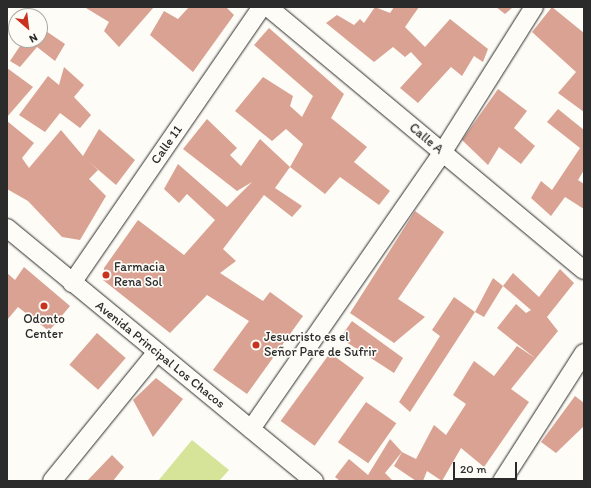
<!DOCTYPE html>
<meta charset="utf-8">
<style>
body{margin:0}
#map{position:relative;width:591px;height:488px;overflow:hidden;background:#fdfcf7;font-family:Itim,sans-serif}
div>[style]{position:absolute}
.green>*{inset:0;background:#d5e498}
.building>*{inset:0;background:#d9a292;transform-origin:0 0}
.roads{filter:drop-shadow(0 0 1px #2b2b2b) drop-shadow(0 0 1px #2b2b2b)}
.street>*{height:18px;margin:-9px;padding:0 9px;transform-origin:9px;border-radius:9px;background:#fdfcf7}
.dots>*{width:11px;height:11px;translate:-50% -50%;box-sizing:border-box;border:2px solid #fdfcf7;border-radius:50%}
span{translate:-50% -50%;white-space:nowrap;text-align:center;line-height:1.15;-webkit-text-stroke:3.5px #fdfcf7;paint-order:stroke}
.street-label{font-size:13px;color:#2b2b2b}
.poi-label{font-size:13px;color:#2b2b2b}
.left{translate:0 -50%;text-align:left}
.frame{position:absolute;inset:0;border:8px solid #2b2b2b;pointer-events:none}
.north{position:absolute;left:8px;top:8px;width:40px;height:40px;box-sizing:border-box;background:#fdfcf7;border:1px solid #a9a8a5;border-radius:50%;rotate:152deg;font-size:11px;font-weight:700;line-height:16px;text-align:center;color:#2b2b2b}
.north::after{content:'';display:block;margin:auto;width:14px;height:18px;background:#c8321e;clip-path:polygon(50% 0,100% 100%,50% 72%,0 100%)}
.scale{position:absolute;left:453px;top:462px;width:64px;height:18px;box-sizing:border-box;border:2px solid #2b2b2b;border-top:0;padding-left:5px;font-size:12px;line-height:14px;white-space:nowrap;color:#2b2b2b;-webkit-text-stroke:3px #fdfcf7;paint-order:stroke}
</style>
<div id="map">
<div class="green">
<div style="clip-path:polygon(192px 440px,229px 470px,219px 481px,158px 481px)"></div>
</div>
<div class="building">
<div style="clip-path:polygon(154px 7px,119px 47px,104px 31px,109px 22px,86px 8px)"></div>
<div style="clip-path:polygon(189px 7px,226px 7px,234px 15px,193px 72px,150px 35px,164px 11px,178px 19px)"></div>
<div style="clip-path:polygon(375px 7px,390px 13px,394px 7px,419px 7px,405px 27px,425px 47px,450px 19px,488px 49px,483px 62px,474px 56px,462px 76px,451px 67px,418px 103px,400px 88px,422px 64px,411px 52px,405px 57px,393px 47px,374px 62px,326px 23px,337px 15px,354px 25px,360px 19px,364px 23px)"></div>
<div style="clip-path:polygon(496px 7px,513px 7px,505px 14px)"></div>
<div style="clip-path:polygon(552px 7px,584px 33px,584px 112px,558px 93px,576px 72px,532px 32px)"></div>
<div style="clip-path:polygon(40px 27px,65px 44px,55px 61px,37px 47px,20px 67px,10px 61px,24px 40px,40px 40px)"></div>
<div style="clip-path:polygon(269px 28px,344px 94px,331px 118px,367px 147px,354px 162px,390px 191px,379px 205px,340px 177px,325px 194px,290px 167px,303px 144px,286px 129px,272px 141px,235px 111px,263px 77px,293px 96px,290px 106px,302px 117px,313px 96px,254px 45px)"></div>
<div style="clip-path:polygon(64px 67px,84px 85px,74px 97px,91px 115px,80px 128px,60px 113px,45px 132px,19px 115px,48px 76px,59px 85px)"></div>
<div style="clip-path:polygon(7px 68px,33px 87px,7px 117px)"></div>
<div style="clip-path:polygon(498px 89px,527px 111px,514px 128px,535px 146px,521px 164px,499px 147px,488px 165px,462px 140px)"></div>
<div style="clip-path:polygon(558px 109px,584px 130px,584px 170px,578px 180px,584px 184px,584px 209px,565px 197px,551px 216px,531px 198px,541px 181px,552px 190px,580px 148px,547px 122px)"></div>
<div style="clip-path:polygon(207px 119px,237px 148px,230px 155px,241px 166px,260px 139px,290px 167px,275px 188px,302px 206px,292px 217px,264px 195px,223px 249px,236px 261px,220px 273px,263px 301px,270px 292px,303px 316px,247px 394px,213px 370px,249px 321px,207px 295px,170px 333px,103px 280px,104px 268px,138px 220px,184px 255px,215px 220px,187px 194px,179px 203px,164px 189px,178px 164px,227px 207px,252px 182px,237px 191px,183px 149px)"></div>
<div style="clip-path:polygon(7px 121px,34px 143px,22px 158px,29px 168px,61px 130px,83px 156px,99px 129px,135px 160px,116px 185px,88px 161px,98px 170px,89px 179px,106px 196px,80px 240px,62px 237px,28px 201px,7px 189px)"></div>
<div style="clip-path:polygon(415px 211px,444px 232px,398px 299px,425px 317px,394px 343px,350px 313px)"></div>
<div style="clip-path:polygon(24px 267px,70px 306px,49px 331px,18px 307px,7px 320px,7px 273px,15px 280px)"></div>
<div style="clip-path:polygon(560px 269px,574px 283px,547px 317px,558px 331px,511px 389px,529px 402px,484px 467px,461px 448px,442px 481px,427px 471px,423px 481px,416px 481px,394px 466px,402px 452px,416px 459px,434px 425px,446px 435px,466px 404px,453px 395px,474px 361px,494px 376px,517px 346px,535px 358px,497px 328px,516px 304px,526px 313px,531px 310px,503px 286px,513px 273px,539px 297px)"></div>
<div style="clip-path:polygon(493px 278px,503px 286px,484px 317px,475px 312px)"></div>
<div style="clip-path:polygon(454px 297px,475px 312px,410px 412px,399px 402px,440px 336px,432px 330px)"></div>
<div style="clip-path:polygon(352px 321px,403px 358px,394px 373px,340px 338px)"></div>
<div style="left:97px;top:333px;width:38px;height:42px;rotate:41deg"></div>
<div style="left:330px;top:353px;width:42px;height:84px;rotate:36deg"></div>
<div style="clip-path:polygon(156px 378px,183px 399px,153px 437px,133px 400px)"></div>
<div style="clip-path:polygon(575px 396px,584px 403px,584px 426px,556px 453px,541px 442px)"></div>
<div style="left:366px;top:402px;width:37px;height:49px;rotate:35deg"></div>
<div style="clip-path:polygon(390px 439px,402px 452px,385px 473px,393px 481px,340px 481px,335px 477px,349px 459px,368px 475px)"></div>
<div style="clip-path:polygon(112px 455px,124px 467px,113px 481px,87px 481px)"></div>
</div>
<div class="roads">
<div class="street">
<div style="left:268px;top:7px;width:411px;rotate:39.8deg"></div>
<div style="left:7px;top:228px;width:398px;rotate:39.5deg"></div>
<div style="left:72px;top:283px;width:335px;rotate:-55.5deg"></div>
<div style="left:251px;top:429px;width:336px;rotate:-55.3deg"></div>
<div style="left:442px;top:153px;width:173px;rotate:-57.8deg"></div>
<div style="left:52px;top:481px;width:166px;rotate:-50.9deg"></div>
<div style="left:502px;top:481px;width:152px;rotate:-57.4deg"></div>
</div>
</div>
<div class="dots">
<div style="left:106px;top:275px;background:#c8321e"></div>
<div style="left:44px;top:306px;background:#c8321e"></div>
<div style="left:256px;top:345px;background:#c8321e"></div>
</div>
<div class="street-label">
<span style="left:426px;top:139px;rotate:40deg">Calle A</span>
<span style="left:167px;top:145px;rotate:-55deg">Calle 11</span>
<span style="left:160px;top:355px;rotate:39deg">Avenida Principal Los Chacos</span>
</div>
<div class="poi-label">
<span class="left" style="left:114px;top:275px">Farmacia<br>Rena Sol</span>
<span style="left:44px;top:327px">Odonto<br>Center</span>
<span class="left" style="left:264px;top:345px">Jesucristo es el<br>Señor Pare de Sufrir</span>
</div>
<div class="frame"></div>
<div class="north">N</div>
<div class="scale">20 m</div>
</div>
